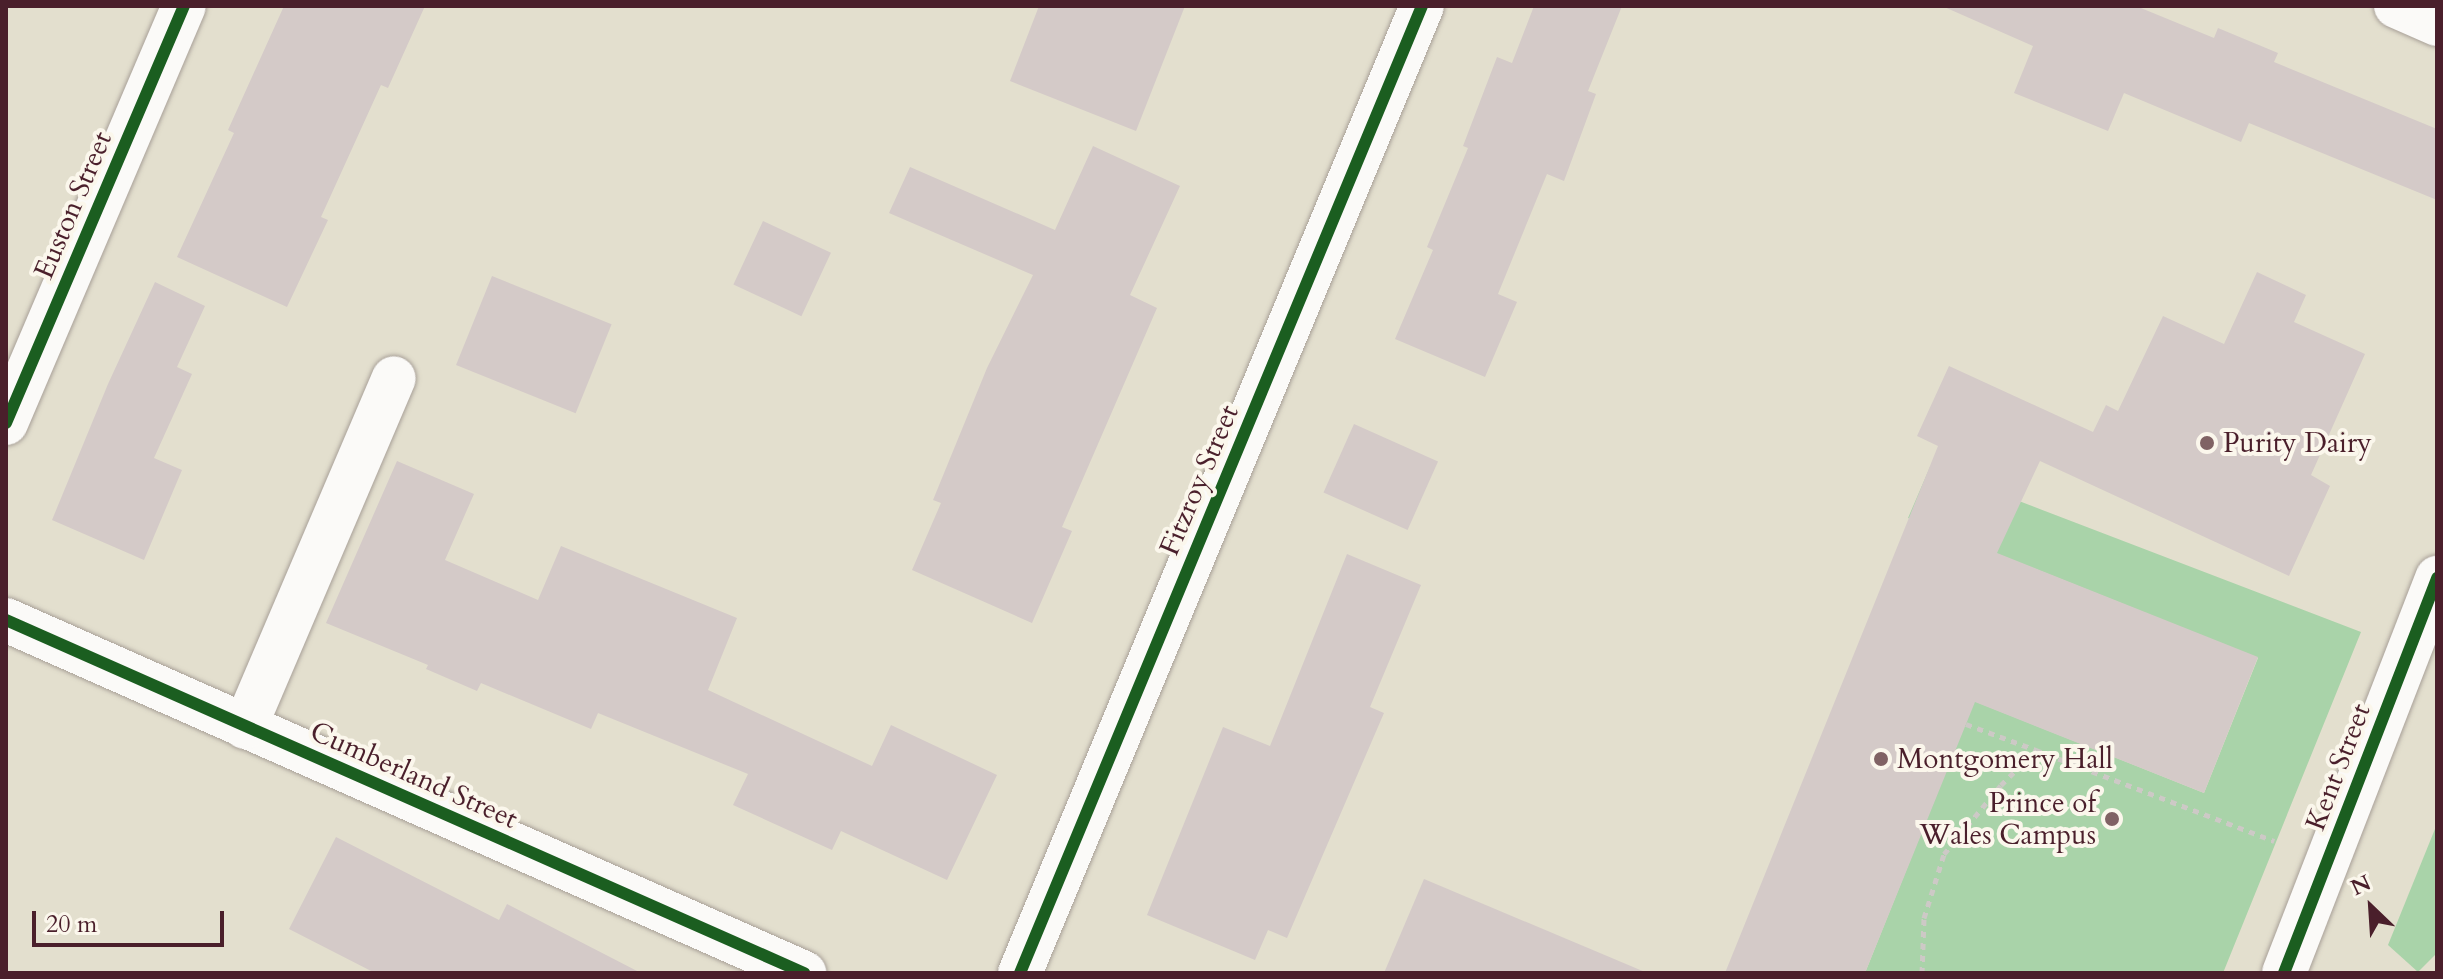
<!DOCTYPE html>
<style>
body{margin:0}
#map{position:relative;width:2443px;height:979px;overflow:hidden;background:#e3dfce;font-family:Cardo,serif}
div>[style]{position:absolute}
.green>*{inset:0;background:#a9d3a9}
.building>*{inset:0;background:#d4cac8;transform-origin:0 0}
.path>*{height:5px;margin-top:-2.5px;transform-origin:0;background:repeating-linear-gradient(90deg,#cdc9c6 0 6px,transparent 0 12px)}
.roads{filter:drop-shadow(0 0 2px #a8a098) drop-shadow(0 0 2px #a8a098)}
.minor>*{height:44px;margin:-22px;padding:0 22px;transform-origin:22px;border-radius:22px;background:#fbfaf8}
.tertiary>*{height:44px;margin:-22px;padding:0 22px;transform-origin:22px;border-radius:22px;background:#fbfaf8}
.cycleway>*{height:12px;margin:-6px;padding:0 6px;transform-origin:6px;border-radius:6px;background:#1b5e20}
.dots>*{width:22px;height:22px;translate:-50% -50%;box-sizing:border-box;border:4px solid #fbf7ec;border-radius:50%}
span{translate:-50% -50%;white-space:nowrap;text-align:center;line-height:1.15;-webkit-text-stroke:8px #fbf7ec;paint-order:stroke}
.street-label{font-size:28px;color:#4a1f2b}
.poi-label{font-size:28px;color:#4a1f2b}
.left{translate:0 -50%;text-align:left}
.right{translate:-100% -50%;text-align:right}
.frame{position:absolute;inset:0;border:8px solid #4a1f2b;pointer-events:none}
.north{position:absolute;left:2331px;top:867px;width:80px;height:80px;-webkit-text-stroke:6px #fbf7ec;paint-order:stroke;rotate:335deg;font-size:22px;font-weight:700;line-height:32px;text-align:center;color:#4a1f2b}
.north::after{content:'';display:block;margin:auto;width:28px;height:36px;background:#4a1f2b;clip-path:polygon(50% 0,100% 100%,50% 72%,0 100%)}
.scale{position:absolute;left:32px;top:911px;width:192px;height:36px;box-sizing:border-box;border:4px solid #4a1f2b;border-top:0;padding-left:10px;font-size:24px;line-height:28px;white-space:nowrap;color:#4a1f2b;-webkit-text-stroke:6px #fbf7ec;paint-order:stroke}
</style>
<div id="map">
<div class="green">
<div style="clip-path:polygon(1930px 467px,2361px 632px,2223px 973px,1865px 973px,1974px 701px,2204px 793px,2258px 658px,1908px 518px)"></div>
<div style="clip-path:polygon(2437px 824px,2437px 953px,2418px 972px,2388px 945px)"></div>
</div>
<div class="building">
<div style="clip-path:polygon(284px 6px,425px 6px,388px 88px,381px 85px,321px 217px,328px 220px,287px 307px,177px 257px,234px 133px,228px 130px)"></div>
<div style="clip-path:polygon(1039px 6px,1185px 6px,1136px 131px,1010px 81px)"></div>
<div style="clip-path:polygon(1534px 6px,1622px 6px,1588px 91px,1596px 94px,1564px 181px,1547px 174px,1498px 294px,1517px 302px,1485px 377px,1395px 339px,1433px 250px,1427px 247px,1468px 148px,1463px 146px,1497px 57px,1512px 63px)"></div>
<div style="clip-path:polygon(1942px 6px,2136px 6px,2214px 38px,2218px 28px,2278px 53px,2274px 62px,2437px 129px,2437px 200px,2249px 123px,2241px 142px,2124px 93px,2108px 131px,2014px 93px,2033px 46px)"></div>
<div style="clip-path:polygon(1093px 146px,1180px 186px,1130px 295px,1157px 308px,1062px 527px,1072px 531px,1032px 623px,912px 570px,941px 503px,933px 500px,987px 368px,1033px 275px,889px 213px,910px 167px,1055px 230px)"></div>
<div style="left:763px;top:221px;width:75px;height:70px;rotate:25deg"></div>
<div style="clip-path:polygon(2257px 272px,2306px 295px,2294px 322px,2365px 354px,2311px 475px,2330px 486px,2289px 576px,2040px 461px,1997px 553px,2258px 657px,2204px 793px,1975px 702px,1865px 973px,1725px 973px,1938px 446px,1917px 436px,1949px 366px,2093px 432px,2106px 405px,2118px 411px,2163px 316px,2224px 344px)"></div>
<div style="left:492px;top:276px;width:129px;height:96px;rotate:22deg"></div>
<div style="clip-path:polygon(155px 282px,205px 306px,177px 367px,192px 374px,154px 458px,182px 470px,144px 560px,52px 520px,108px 384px)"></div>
<div style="left:1354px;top:424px;width:92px;height:75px;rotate:24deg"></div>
<div style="clip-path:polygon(397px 461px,474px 494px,445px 560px,538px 600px,561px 546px,737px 618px,708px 690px,872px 766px,891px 725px,997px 775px,947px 880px,841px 831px,832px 850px,733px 805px,748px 774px,598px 713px,591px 729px,481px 683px,477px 691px,426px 669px,428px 665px,326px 623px)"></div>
<div style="clip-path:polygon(1347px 554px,1421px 585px,1370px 707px,1384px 713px,1287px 938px,1268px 930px,1255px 960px,1147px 915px,1223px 727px,1270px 746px)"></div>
<div style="clip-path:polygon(336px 837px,499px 920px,507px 904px,641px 973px,375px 973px,289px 929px)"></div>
<div style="clip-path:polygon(1424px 879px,1645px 972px,1645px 973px,1384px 973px)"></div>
</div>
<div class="path">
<div style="left:1966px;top:724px;width:75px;rotate:20.4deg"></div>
<div style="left:1922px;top:973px;width:55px;rotate:-87.9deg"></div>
<div style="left:1924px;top:918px;width:67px;rotate:-72.6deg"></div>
<div style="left:1944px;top:854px;width:89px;rotate:-50.4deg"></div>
<div style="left:2001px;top:785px;width:49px;rotate:-45deg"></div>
<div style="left:2036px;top:750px;width:255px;rotate:20.9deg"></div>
</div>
<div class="roads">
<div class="minor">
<div style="left:2396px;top:6px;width:45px;rotate:23.7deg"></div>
<div style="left:6px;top:423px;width:453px;rotate:-66.9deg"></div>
<div style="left:6px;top:620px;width:873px;rotate:23.86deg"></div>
<div style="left:245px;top:727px;width:379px;rotate:-66.9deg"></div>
<div style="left:1020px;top:973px;width:1047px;rotate:-67.43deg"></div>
</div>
<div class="tertiary">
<div style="left:2284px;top:973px;width:424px;rotate:-68.8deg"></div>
</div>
</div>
<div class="cycleway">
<div style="left:6px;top:423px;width:453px;rotate:-66.9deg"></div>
<div style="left:6px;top:620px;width:873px;rotate:23.86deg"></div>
<div style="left:1020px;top:973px;width:1047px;rotate:-67.43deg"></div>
<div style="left:2284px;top:973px;width:424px;rotate:-68.8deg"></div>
</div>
<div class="dots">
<div style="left:2207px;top:443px;background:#806264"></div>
<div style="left:1881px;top:759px;background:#806264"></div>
<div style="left:2112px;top:819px;background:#806264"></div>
</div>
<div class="street-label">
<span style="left:73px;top:205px;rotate:-67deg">Euston Street</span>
<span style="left:1199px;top:480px;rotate:-67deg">Fitzroy Street</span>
<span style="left:2338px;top:767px;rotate:-69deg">Kent Street</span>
<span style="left:414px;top:775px;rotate:24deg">Cumberland Street</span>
</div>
<div class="poi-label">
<span class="left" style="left:2223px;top:443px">Purity Dairy</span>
<span class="left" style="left:1897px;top:759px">Montgomery Hall</span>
<span class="right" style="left:2096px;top:819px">Prince of<br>Wales Campus</span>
</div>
<div class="frame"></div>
<div class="north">N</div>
<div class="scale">20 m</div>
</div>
